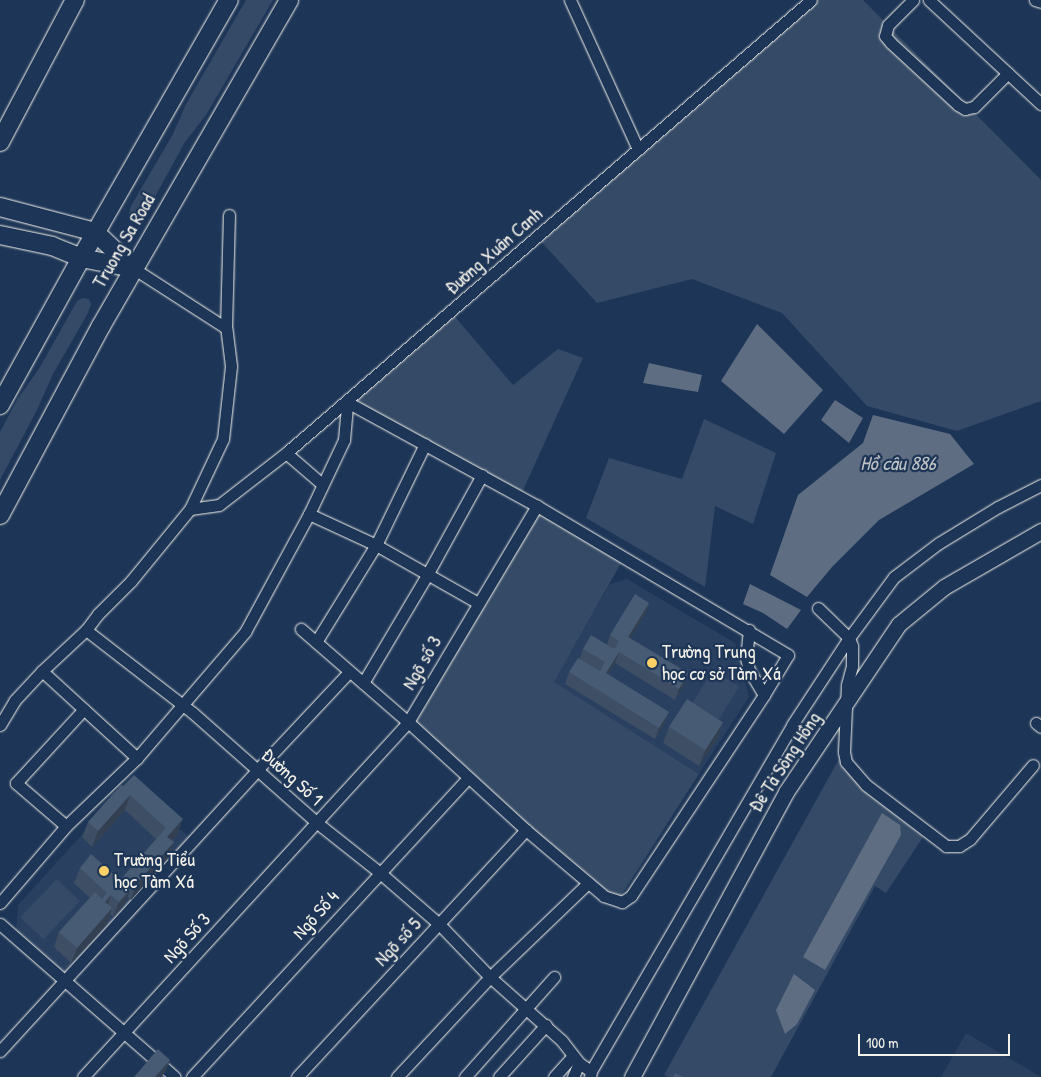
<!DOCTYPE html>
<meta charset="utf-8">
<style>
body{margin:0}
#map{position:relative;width:1041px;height:1077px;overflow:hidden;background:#1d3557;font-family:"Patrick Hand",sans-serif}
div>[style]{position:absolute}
.built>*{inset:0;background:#2a4060}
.green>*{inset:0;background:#354a67;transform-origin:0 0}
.water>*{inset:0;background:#5e6d82}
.roads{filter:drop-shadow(0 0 1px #f4f1e8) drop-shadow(0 0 1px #f4f1e8)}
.minor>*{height:11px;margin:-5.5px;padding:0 5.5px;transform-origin:5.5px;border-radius:5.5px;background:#1d3557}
.major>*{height:15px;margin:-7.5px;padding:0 7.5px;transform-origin:7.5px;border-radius:7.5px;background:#1d3557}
.highway>*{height:18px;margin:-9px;padding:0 9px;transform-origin:9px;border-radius:9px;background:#1d3557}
.wall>*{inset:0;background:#3e4e64}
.shaded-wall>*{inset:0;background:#324051}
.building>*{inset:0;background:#485b74;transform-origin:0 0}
.dots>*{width:14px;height:14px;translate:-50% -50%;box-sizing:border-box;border:2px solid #1d3557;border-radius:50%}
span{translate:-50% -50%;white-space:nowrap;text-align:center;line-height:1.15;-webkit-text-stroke:4.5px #1d3557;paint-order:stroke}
.street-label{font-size:19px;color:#f4f1e8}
.poi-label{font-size:19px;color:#f4f1e8}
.left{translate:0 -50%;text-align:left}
.water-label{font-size:20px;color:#c0c3c4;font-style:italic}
.scale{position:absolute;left:858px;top:1034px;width:152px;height:22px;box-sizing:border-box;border:2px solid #f4f1e8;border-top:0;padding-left:6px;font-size:15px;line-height:18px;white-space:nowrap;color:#f4f1e8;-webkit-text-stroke:4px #1d3557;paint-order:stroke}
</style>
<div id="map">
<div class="built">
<div style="clip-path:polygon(627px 579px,735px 643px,749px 697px,699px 774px,553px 682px,610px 584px)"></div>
<div style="clip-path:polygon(127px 785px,128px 790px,190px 837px,64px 974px,16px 932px,18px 905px)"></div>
<div style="clip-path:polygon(966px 1033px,1041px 1077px,941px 1077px)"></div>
</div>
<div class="green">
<div style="clip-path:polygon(246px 0,273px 0,206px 115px,185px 142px,145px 215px,141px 220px,133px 219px,129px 214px,131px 206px,173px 134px,186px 104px)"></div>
<div style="clip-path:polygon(811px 0,863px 0,1041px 180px,1041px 401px,957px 431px,867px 406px,782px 313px,692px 279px,597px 303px,537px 237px)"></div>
<div style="clip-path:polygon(83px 298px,89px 299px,91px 304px,88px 313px,53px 374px,37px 410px,0 480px,0 432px,17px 400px,40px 367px,77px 301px)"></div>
<div style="clip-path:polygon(451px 312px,513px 385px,558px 349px,583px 358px,520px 497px,347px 402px)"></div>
<div style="clip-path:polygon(704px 419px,776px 453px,753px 524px,715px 506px,705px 587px,586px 518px,609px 458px,682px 479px)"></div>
<div style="clip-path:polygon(537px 506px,621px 563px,554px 682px,699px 774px,617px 902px,408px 722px)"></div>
<div style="left:713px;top:670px;width:31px;height:46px;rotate:32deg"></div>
<div style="clip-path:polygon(839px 759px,923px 837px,886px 893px,875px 886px,771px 1077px,668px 1077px,664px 1075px)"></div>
<div style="left:57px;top:879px;width:32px;height:53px;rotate:44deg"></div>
</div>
<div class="water">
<div style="clip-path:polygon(757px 324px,823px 390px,784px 434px,721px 381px)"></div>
<div style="clip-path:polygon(649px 363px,702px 375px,698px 392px,643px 383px)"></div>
<div style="clip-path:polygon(835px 400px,863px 418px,849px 443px,821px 420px)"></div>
<div style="clip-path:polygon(873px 415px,950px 434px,974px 464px,879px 520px,832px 567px,807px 597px,770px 575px,798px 495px,863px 443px)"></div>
<div style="clip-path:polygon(750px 584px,801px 610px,787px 629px,763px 613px,743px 604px)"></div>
<div style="clip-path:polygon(882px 813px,900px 825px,901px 835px,825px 970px,803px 957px)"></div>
<div style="clip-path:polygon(794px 974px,815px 990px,797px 1024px,785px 1034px,776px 1010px)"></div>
</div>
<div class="roads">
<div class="minor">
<div style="left:570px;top:0;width:164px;rotate:65.5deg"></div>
<div style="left:913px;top:0;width:35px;rotate:135deg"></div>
<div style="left:888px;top:25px;width:11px;rotate:105deg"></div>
<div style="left:885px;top:36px;width:9px;rotate:49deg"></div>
<div style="left:891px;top:43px;width:91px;rotate:42.8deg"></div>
<div style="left:958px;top:105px;width:8px;rotate:30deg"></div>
<div style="left:965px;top:109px;width:9px;rotate:-13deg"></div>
<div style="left:974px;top:107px;width:48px;rotate:-45deg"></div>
<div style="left:929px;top:0;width:153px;rotate:42.9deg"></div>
<div style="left:1035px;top:0;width:6px;rotate:18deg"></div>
<div style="left:226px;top:328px;width:113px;rotate:-88.5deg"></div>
<div style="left:286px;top:453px;width:48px;rotate:40.7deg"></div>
<div style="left:190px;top:509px;width:29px;rotate:-8deg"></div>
<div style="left:219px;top:505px;width:85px;rotate:-37.8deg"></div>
<div style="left:286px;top:453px;width:693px;rotate:-40.79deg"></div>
<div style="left:309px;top:514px;width:74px;rotate:24.8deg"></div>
<div style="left:376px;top:545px;width:117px;rotate:29.6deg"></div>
<div style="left:818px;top:608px;width:43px;rotate:44.1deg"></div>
<div style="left:849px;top:638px;width:9px;rotate:69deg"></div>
<div style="left:852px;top:646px;width:20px;rotate:90deg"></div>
<div style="left:852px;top:666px;width:20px;rotate:105deg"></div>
<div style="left:847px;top:685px;width:67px;rotate:92.6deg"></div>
<div style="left:844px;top:752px;width:10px;rotate:79deg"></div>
<div style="left:846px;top:762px;width:30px;rotate:49deg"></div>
<div style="left:866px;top:785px;width:101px;rotate:37.3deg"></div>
<div style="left:946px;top:846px;width:13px"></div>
<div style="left:959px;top:846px;width:13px;rotate:-32deg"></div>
<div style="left:970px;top:839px;width:97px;rotate:-49.6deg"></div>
<div style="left:86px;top:630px;width:135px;rotate:37.8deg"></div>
<div style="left:193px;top:713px;width:164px;rotate:41.5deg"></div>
<div style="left:316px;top:822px;width:80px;rotate:38.4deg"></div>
<div style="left:379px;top:872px;width:79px;rotate:40.9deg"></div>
<div style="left:439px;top:924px;width:74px;rotate:46.1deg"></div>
<div style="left:490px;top:977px;width:96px;rotate:41.6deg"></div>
<div style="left:562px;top:1041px;width:28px;rotate:52deg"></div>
<div style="left:579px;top:1063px;width:14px;rotate:34deg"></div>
<div style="left:591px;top:1071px;width:6px;rotate:99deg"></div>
<div style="left:749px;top:630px;width:28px;rotate:96deg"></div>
<div style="left:746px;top:658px;width:12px;rotate:76deg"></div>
<div style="left:749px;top:670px;width:29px;rotate:59deg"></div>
<div style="left:316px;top:642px;width:114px;rotate:-58.3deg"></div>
<div style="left:376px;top:545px;width:112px;rotate:-64.1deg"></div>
<div style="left:42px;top:671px;width:129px;rotate:42.5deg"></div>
<div style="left:363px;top:683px;width:126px;rotate:-59.3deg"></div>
<div style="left:427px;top:575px;width:114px;rotate:-61.2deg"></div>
<div style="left:1036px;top:723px;width:6px;rotate:39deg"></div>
<div style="left:0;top:725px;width:29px;rotate:-59deg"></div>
<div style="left:15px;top:700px;width:40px;rotate:-47deg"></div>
<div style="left:42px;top:671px;width:60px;rotate:-43deg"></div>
<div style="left:86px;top:630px;width:20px;rotate:-53deg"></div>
<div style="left:98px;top:614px;width:47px;rotate:-45deg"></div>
<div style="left:131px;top:581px;width:93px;rotate:-50.7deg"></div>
<div style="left:190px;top:509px;width:77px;rotate:-64.8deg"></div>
<div style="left:223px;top:439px;width:73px;rotate:-83.7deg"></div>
<div style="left:231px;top:366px;width:38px;rotate:-97deg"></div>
<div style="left:226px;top:328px;width:111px;rotate:-147.2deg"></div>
<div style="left:66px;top:826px;width:66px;rotate:-139.3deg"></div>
<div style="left:16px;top:783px;width:100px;rotate:-47.4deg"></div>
<div style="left:0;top:903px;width:101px;rotate:-49.4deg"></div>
<div style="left:66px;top:826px;width:98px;rotate:-43.8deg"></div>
<div style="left:137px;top:758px;width:166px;rotate:-49.4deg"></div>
<div style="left:245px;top:632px;width:134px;rotate:-61.5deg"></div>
<div style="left:309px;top:514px;width:82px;rotate:-64.7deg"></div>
<div style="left:344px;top:440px;width:38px;rotate:-85deg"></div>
<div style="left:347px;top:402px;width:217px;rotate:28.7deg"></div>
<div style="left:537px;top:506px;width:292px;rotate:30.7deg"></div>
<div style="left:788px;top:655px;width:47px;rotate:121deg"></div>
<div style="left:764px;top:695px;width:241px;rotate:123.5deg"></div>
<div style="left:631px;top:896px;width:11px;rotate:146deg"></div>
<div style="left:622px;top:902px;width:19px;rotate:-162deg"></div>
<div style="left:604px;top:896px;width:102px;rotate:-139.8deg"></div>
<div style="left:526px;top:830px;width:160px;rotate:-137.5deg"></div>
<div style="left:408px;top:722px;width:142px;rotate:-139deg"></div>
<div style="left:0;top:924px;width:232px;rotate:41.2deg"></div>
<div style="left:0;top:1051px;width:382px;rotate:-47.5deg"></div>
<div style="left:258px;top:769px;width:133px;rotate:-46.8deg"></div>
<div style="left:591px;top:1071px;width:400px;rotate:-59.8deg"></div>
<div style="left:792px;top:725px;width:104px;rotate:-56.8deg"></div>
<div style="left:849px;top:638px;width:76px;rotate:-53.6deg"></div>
<div style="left:894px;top:577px;width:56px;rotate:-37.1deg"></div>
<div style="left:939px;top:543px;width:69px;rotate:-31.4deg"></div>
<div style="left:998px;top:507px;width:48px;rotate:-27.1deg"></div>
<div style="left:83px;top:1077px;width:481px;rotate:-47.5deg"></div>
<div style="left:408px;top:722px;width:252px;rotate:-59.2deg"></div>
<div style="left:192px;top:1077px;width:407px;rotate:-47.3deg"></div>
<div style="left:297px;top:1077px;width:337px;rotate:-47.2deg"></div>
<div style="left:397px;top:1077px;width:137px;rotate:-47.1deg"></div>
<div style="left:490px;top:977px;width:136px;rotate:-43.8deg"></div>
<div style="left:465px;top:1077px;width:134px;rotate:-48.3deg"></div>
<div style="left:499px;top:1077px;width:70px;rotate:-47.9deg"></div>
<div style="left:554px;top:1077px;width:28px;rotate:-48deg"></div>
<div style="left:573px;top:1077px;width:15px;rotate:-67deg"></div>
</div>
<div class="major">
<div style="left:632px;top:1077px;width:324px;rotate:-61.6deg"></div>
<div style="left:786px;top:792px;width:202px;rotate:-56.1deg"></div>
<div style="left:899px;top:624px;width:58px;rotate:-39.4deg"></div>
<div style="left:944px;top:587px;width:112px;rotate:-30deg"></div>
</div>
<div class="highway">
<div style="left:0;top:142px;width:161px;rotate:-62.2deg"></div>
<div style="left:0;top:207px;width:98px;rotate:14.7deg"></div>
<div style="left:95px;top:232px;width:52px;rotate:43.5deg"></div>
<div style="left:0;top:235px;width:53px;rotate:11.9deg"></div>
<div style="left:52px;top:246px;width:31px;rotate:22deg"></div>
<div style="left:81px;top:258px;width:53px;rotate:10.9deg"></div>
<div style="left:0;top:405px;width:168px;rotate:-61.1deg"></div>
<div style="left:81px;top:258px;width:297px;rotate:-60.2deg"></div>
<div style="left:0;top:515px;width:214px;rotate:-61.9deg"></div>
<div style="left:101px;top:326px;width:376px;rotate:-60deg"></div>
</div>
</div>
<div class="wall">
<div style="clip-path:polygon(649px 603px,645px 615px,630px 638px,688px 673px,684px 685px,675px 700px,615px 663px,608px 675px,669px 712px,664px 724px,655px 739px,565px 684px,569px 672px,580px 658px,583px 649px,607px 645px,610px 635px)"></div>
<div style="clip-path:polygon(723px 722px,718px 738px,699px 766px,663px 743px,669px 727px)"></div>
<div style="clip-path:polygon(121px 785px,177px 835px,172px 841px,174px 842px,168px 858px,131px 900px,127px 897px,124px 905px,113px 917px,110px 914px,107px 924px,71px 963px,54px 947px,59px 932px,90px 898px,74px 883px,80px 868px,120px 880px,156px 839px,125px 810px,92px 847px,82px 837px,88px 822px)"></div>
</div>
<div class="shaded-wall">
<div style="clip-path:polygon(649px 603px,645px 615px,624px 648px,628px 637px)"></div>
<div style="clip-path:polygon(619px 652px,615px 663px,602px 685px,606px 673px)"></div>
<div style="clip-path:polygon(688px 673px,684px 685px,675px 700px,679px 689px)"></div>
<div style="clip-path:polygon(669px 712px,664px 724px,655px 739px,659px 728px)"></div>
<div style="clip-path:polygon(723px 722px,718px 738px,699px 766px,705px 751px)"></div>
<div style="clip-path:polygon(130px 795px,125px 810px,92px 847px,98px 831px)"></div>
<div style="clip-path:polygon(183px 819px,177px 835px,162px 852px,167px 837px)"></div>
<div style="clip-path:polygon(174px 842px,168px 858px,131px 900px,136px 884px)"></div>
<div style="clip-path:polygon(128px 877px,123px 892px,122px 883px)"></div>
<div style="clip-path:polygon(130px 890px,124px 905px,113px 917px,119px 902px)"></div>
<div style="clip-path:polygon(111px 895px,106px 910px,105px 902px)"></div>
<div style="clip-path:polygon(112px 908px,107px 924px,71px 963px,77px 948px)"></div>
<div style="clip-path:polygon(170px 1060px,166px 1071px,161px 1077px,155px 1077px)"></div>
</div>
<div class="building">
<div style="clip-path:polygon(635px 594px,649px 603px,628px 637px,688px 673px,679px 689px,619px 652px,606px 673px,669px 712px,659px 728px,569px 672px,578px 658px,600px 671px,605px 662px,583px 649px,591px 635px,614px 649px,619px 641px,610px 635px)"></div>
<div style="left:687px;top:699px;width:43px;height:33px;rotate:33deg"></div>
<div style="clip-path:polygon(134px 775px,183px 819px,167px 837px,174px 842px,136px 884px,128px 877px,122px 883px,130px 890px,119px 902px,111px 895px,105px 902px,112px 908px,77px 948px,59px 932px,95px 892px,102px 899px,107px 893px,80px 868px,91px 854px,120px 880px,166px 828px,130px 795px,98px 831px,88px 822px,121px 785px,123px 786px)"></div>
<div style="clip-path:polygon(158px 1049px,170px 1060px,155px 1077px,134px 1077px)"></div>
<div style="clip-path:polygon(675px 1073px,683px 1077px,673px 1077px)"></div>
</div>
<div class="dots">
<div style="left:652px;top:663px;background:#ffd166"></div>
<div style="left:104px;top:871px;background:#ffd166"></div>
</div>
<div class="street-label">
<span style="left:124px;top:241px;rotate:-60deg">Truong Sa Road</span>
<span style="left:494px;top:251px;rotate:-41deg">Đường Xuân Canh</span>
<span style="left:422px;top:663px;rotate:-60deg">Ngõ số 3</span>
<span style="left:785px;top:762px;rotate:-57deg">Đê Tả Sông Hồng</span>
<span style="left:292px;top:777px;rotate:42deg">Đường Số 1</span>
<span style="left:316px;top:915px;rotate:-48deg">Ngõ Số 4</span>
<span style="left:187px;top:938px;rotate:-48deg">Ngõ Số 3</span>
<span style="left:398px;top:942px;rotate:-47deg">Ngõ số 5</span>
</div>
<div class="poi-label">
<span class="left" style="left:662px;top:663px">Trường Trung<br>học cơ sở Tàm Xá</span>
<span class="left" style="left:114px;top:871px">Trường Tiểu<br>học Tàm Xá</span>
</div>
<div class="water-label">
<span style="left:898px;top:462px">Hồ câu 886</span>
</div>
<div class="scale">100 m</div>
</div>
